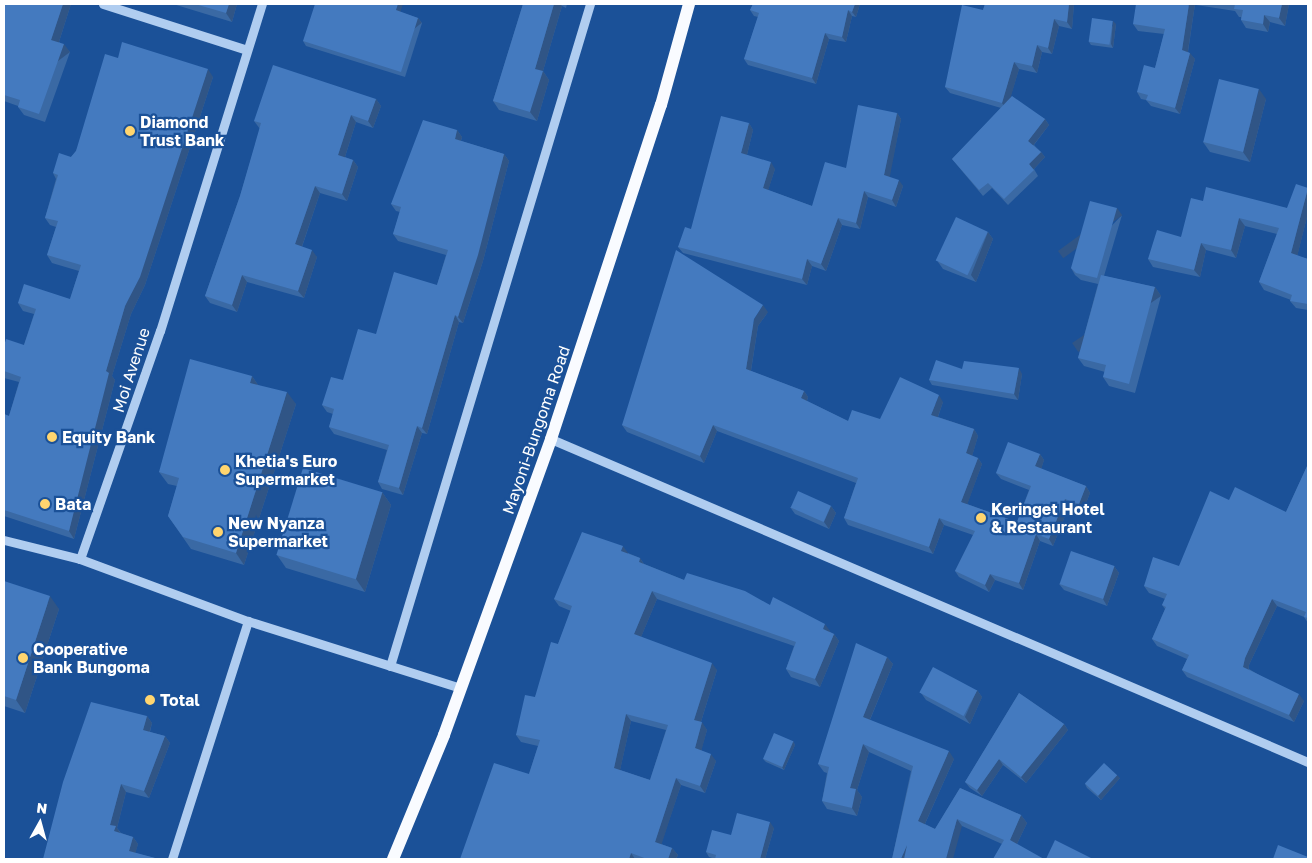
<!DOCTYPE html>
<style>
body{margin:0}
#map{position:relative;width:1312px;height:863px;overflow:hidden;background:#1b5198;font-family:"Golos Text",sans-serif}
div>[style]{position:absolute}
.minor>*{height:9px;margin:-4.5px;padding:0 4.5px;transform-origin:4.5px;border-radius:4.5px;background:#b0cdf0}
.major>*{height:12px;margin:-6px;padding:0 6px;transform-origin:6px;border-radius:6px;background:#f9fbff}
.wall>*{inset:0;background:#3a69a4}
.shaded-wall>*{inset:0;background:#305586;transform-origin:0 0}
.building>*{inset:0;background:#447abf;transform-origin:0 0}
.dots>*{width:14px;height:14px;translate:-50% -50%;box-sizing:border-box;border:2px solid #1b5198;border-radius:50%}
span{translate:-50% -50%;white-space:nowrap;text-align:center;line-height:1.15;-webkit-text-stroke:4.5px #1b5198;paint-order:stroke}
.poi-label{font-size:16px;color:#fff;font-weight:700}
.left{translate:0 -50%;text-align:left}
.street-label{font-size:16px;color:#fff}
.frame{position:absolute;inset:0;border:5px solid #fff;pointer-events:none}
.north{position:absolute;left:15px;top:798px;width:50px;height:50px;-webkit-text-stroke:4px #1b5198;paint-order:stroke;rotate:7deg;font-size:14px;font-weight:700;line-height:20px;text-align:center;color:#fff}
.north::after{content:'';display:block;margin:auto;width:18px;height:22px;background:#fff;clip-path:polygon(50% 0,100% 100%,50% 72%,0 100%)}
</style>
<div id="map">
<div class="minor">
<div style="left:103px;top:4px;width:151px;rotate:17.7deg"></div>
<div style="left:551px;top:439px;width:823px;rotate:23.11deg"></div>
<div style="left:4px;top:540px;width:78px;rotate:14deg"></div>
<div style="left:80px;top:559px;width:179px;rotate:20.3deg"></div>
<div style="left:248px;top:621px;width:223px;rotate:17.5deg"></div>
<div style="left:80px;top:559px;width:242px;rotate:-70.7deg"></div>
<div style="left:160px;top:331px;width:343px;rotate:-72.7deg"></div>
<div style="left:390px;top:666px;width:692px;rotate:-73.19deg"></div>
<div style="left:172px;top:859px;width:250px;rotate:-72.3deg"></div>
</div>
<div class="major">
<div style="left:393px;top:859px;width:134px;rotate:-67.6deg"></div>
<div style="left:444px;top:735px;width:315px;rotate:-70.1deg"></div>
<div style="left:551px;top:439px;width:352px;rotate:-71.8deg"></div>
<div style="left:661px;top:105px;width:105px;rotate:-74.5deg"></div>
</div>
<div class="wall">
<div style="clip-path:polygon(4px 4px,71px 4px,59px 42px,70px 52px,45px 122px,24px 115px,18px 107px,18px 106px,4px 101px)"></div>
<div style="clip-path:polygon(173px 4px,237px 4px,232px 22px)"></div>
<div style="clip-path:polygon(523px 4px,567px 4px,566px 8px,562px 6px,543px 71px,549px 80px,537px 121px,499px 110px,493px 101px)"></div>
<div style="clip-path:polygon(753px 4px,860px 4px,856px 17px,852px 16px,846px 42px,829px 39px,816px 84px,748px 65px,744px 59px,758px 17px,754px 16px,750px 10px)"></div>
<div style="clip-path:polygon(985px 4px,1074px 4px,1072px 29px,1059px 26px,1052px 54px,1042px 52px,1037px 73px,1019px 69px,1010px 98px,1045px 119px,1049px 125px,1034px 145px,1041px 152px,1045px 157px,1034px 169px,1038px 176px,1008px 205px,992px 188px,983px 196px,952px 159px,1001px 108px,950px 93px,945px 87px,983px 10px)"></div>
<div style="clip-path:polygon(1195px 4px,1289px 4px,1285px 26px,1270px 22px,1268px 32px,1246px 28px,1241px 20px,1241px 17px,1239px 17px,1235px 11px,1196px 5px)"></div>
<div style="clip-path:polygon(1195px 4px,1188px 52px,1195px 59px,1180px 114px,1151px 106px,1146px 100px,1141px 99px,1137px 92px,1155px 68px,1164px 34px,1138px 31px,1133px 24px)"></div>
<div style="clip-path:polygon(400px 12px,418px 18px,422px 23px,405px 77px,306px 46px,303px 41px)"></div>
<div style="clip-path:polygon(1116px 24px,1113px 48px,1091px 45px,1089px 42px)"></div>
<div style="clip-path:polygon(118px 58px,213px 77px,145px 285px,131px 314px,112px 376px,115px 380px,74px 539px,4px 516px,4px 414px,9px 416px,19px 382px,4px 378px,4px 346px,24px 345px,34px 314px,23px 311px,18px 303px,70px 299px,79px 271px,52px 263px,47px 255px,56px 227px,50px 225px,45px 218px,56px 179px,53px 173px,71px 157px,76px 151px)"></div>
<div style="clip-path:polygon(376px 99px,381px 106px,373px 128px,356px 122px,345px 157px,353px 160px,358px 167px,347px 201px,320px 193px,302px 247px,317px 257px,304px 298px,247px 282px,237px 312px,210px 303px,205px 296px,240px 196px,260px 129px,254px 121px)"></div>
<div style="clip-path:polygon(1266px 99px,1250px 162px,1210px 152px,1203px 142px)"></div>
<div style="clip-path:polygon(897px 113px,901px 119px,889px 177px,903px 186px,896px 207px,868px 197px,860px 229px,842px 225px,826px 271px,812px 266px,807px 285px,683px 253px,678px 247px,691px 229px,749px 123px,753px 130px,747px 155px,775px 169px,768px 190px,812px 206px)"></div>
<div style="clip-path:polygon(457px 130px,462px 137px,461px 141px,504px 154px,509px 161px,483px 261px,463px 323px,459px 322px,427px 434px,422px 433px,403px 495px,382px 489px,378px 482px,387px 450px,334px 434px,329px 427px,333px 414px,327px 412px,322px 405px,343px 380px,376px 334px,437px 285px,446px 255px,398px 241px,393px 234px,400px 212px,396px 211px,391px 204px)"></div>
<div style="clip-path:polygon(1308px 188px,1308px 213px,1297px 256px,1308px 259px,1308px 310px,1296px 308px,1290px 301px,1291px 300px,1264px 290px,1259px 282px,1277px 234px,1245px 226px,1236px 258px,1206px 250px,1200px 277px,1153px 267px,1148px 259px,1181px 237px,1203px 201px,1287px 208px)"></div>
<div style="clip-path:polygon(1122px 215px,1104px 276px,1155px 287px,1161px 296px,1135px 393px,1109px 386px,1103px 377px,1105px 372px,1084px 366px,1078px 358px,1098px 284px,1081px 280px,1075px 275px,1071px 268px)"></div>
<div style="clip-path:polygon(988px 232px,993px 239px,976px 282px,943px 269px,938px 262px)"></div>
<div style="clip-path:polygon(768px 312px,758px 326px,751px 371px,804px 391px,808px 397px,807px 401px,848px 421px,880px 419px,943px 402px,938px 417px,974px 429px,978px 436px,972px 456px,978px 458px,982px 464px,967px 504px,1017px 522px,1029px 490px,1001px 479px,996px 473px,1040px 454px,1044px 460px,1041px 469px,1086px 486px,1090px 493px,1083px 511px,1069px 506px,1053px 546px,1040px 541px,1023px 590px,995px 580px,989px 592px,959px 577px,955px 571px,973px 535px,944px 525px,933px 554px,848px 525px,844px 518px,856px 483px,717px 431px,704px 463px,627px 432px,622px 425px)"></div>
<div style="clip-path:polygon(962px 369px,1022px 374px,1018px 400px,932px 385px,929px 380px)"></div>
<div style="clip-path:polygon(252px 376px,258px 385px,296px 404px,244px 565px,191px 549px,168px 516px,177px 486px,168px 484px,159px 472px)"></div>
<div style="clip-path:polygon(1308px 464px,1308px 623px,1304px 617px,1277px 606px,1249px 665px,1249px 669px,1304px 701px,1294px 722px,1187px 677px,1182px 670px,1187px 659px,1157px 646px,1152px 639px,1165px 609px,1162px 605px,1165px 599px,1149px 593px,1144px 586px,1179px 566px,1229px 500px,1286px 512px)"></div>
<div style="clip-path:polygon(382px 492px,391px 505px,365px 592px,286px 568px,277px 555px)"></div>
<div style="clip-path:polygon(831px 506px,836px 513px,829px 529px,795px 514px,790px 507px)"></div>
<div style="clip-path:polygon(evenodd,628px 553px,640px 558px,644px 564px,684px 580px,770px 605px,830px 631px,830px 632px,834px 634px,839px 641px,820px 687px,791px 677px,786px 669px,794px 646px,657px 599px,641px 637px,717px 670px,701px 722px,707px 730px,701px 750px,716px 761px,705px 793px,681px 785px,661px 844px,672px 848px,678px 855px,676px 859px,460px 859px,529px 774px,538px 746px,521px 742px,516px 735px,535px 697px,558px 644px,571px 611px,559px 606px,554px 599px,628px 553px,631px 721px,666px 730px,650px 780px,620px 770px,631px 721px)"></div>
<div style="clip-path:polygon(1114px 566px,1119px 573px,1107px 606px,1064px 590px,1059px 584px)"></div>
<div style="clip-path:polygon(4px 581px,59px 609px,25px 713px,4px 706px)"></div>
<div style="clip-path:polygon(887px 657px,893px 664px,870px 720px,954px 759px,925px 824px,935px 829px,960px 788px,1021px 815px,1027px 823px,1017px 844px,1002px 844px,962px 826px,892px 859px,911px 771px,869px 752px,857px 790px,862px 797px,857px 816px,827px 809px,822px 801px,827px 773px,824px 772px,818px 764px)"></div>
<div style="clip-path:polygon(977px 690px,982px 697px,970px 724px,926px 700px,921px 693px)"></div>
<div style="clip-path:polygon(1019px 693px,1064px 724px,1068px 730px,1026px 783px,1003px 765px,982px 796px,970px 788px,965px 782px)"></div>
<div style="clip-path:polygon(147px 716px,152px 723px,150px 732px,165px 736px,170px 743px,149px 798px,126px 792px,117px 828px,121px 833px,133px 837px,138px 844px,135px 853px,155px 858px,155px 859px,43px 859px)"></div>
<div style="clip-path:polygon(793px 741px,795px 745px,784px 770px,766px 762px,763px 759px)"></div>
<div style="clip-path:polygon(1120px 778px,1101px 800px,1087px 788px,1085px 784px)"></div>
<div style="clip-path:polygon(774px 828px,765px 859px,715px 859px,709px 857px,706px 852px,731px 835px)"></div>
</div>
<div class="shaded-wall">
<div style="clip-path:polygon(63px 4px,71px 4px,57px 48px,51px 40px)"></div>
<div style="clip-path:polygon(229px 4px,237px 4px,232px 22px,226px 13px)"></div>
<div style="clip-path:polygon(398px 4px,403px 4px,399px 16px,396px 10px)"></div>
<div style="clip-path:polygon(554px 4px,560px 4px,562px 6px,543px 71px,549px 80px,537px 121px,530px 112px,535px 69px)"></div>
<div style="clip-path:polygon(855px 4px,860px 4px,856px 17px,852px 12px)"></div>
<div style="clip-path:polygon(1069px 4px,1074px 4px,1072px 29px,1067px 22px)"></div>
<div style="clip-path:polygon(1189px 4px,1195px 4px,1187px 57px,1182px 50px)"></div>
<div style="clip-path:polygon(1282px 4px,1289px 4px,1285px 26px,1279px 18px)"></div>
<div style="clip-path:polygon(848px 10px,852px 16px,846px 42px,842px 37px)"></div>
<div style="clip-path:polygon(1264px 15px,1270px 22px,1268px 32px,1263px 24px)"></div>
<div style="left:418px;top:18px;width:6px;height:57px;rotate:51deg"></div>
<div style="clip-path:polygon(1054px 19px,1059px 26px,1052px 54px,1048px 48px)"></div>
<div style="clip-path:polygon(1113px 21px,1116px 24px,1113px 48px,1111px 44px)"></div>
<div style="clip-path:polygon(825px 33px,829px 39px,816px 84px,812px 78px)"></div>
<div style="left:64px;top:44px;width:10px;height:74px;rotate:53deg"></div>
<div style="clip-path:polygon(1037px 45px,1042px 52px,1037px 73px,1032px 66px)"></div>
<div style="clip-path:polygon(1190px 53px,1195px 59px,1180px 114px,1175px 108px)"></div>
<div style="clip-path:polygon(1014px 62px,1019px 69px,1007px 110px,1002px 103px)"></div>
<div style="clip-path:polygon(208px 69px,213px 77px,145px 285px,131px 314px,112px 376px,115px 380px,74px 539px,69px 531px,106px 371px,125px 306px)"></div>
<div style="clip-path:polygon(1259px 89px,1266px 99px,1250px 162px,1243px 152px)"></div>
<div style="clip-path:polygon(376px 99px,381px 106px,373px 128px,368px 121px)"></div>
<div style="clip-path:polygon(897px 113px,901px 119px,889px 181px,884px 175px)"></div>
<div style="clip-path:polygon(351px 115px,356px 122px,343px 163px,338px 155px)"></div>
<div style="clip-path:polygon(1045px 119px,1049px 125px,1032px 147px,1028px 141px)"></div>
<div style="clip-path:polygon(749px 123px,753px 130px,746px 159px,741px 153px)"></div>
<div style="clip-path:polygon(457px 130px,462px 137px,459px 146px,455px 139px)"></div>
<div style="clip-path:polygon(1041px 152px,1045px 157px,1033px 170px,1029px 164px)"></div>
<div style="clip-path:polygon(504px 154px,509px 161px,483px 261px,463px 323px,458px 317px)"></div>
<div style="clip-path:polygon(353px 160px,358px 167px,347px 201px,342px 194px)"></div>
<div style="clip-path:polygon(771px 162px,775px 169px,767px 194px,763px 188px)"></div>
<div style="clip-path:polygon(899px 180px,903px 186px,896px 207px,892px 200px)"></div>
<div style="clip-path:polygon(315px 186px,320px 193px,300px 252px,295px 244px)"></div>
<div style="clip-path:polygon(1308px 188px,1308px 213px,1296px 261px,1291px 253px)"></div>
<div style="clip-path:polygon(864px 191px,868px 197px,860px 229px,856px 223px)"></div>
<div style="left:1117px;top:208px;width:9px;height:73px;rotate:54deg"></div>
<div style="clip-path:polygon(838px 218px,842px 225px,826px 271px,821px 264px)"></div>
<div style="clip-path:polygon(1239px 218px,1245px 226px,1236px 258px,1231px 250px)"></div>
<div style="clip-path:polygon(988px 232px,993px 239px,976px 282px,971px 275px)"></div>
<div style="clip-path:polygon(1201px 243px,1206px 250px,1200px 277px,1194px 270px)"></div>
<div style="clip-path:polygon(312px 250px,317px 257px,304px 298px,298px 291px)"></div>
<div style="clip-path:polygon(807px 259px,812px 266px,807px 285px,802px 279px)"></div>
<div style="clip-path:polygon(242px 275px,247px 282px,237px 312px,232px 305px)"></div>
<div style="left:1155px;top:287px;width:11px;height:100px;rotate:56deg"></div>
<div style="clip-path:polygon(763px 305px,768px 312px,758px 326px,750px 376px,746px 369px,754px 319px)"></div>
<div style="clip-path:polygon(455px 315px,459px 322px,427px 434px,422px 428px)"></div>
<div style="clip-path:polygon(1019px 368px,1022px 374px,1018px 400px,1014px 394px)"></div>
<div style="clip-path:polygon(252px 376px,260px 388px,250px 383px)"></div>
<div style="clip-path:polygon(804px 391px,808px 397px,806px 404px,801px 398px)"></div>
<div style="clip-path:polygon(287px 392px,296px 404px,244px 565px,236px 553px)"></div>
<div style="clip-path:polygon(939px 395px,943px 402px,936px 422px,931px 415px)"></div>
<div style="clip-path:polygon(713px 425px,717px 431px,704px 463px,700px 456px)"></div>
<div style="clip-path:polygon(417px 426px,422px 433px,403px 495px,399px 488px)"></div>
<div style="clip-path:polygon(974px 429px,978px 436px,971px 460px,966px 453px)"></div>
<div style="clip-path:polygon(1040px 454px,1044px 460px,1040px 473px,1035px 466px)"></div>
<div style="clip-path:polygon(978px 458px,982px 464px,966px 508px,961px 502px)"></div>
<div style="clip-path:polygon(1086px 486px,1090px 493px,1083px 511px,1079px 504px)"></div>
<div style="clip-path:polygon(382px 492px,391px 505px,365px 592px,356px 579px)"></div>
<div style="clip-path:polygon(1065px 499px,1069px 506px,1053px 546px,1049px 539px)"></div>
<div style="clip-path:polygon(831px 506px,836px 513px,829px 529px,824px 522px)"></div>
<div style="clip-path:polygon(939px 518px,944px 525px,933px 554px,929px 547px)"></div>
<div style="clip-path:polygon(1036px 534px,1040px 541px,1023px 590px,1019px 583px)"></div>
<div style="clip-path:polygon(623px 546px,628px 553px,626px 558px,621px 551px)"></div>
<div style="clip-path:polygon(640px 558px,645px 566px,639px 562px)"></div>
<div style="clip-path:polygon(1114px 566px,1119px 573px,1107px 606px,1103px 599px)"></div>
<div style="clip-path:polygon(990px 574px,995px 580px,989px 592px,985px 585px)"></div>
<div style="clip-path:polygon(652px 591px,657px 599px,639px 642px,634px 634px)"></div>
<div style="clip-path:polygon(50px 596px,59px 609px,25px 713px,16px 700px)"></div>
<div style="clip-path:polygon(1272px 599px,1277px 606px,1249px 665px,1248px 674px,1243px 667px,1245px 658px)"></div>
<div style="clip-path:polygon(825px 624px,830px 631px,828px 636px,823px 629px)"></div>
<div style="clip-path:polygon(834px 634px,839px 641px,820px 687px,815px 679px)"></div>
<div style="clip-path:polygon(887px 657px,893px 664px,868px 724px,863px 717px)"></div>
<div style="clip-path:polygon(712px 663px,717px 670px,699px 728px,694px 720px)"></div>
<div style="clip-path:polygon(977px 690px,982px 697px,970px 724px,965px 717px)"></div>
<div style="clip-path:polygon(1299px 694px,1304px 701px,1294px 722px,1289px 715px)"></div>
<div style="clip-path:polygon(626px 714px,631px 721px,619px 775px,614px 768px)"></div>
<div style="clip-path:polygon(147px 716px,152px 723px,148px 737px,143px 730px)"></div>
<div style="clip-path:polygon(702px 722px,707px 730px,700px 756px,695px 748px)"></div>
<div style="clip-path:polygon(1064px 724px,1068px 730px,1026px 783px,1021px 777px)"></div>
<div style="clip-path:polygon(165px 736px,170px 743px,149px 798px,144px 791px)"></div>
<div style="clip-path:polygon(793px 741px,795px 745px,784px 770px,782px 767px)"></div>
<div style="clip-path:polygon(863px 744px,869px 752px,857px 790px,862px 797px,857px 816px,852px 808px,850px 788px)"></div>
<div style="clip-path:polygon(949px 751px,954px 759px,923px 828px,918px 821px)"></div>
<div style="clip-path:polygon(711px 754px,716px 761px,705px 793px,700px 786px)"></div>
<div style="clip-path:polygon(999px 759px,1003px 765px,982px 796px,977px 790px)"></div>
<div style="clip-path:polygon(1117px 775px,1120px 778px,1101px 800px,1098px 796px)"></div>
<div style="clip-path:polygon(676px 778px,681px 785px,660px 849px,655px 842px)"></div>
<div style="clip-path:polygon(121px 784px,126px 792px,117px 828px,121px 834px,119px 839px,110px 825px)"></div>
<div style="clip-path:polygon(1021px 815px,1027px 823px,1015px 848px,1010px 840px)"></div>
<div style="clip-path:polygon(957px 819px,962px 826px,953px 859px,946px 859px)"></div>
<div style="clip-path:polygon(770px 822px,774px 828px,765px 859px,760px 859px)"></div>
<div style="clip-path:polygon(133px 837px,138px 844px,134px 858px,129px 851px)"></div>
<div style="clip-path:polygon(907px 845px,910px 859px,901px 859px)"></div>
<div style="clip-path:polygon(672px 848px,678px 855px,676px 859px,668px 859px)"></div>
<div style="clip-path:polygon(631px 853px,635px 859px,629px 859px)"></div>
</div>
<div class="building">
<div style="clip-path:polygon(4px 4px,63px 4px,51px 40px,64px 44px,39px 114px,18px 107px,20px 100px,4px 95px)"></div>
<div style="clip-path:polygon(195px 4px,229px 4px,226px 13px)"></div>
<div style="clip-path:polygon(315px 4px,398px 4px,396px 10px,418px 18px,401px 72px,303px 41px)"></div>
<div style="clip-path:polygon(523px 4px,554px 4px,535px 69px,543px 71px,530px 112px,493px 101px)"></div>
<div style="clip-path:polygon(753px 4px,855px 4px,852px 12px,848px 10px,842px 37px,825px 33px,812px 78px,744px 59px,759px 13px,750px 10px)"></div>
<div style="clip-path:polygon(985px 4px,1069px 4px,1067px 22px,1054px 19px,1048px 48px,1037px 45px,1032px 66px,1014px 62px,1002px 103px,945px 87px,962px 5px,983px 10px)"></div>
<div style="clip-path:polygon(1136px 4px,1189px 4px,1182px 50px,1190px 53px,1175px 108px,1146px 100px,1148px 95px,1137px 92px,1144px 65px,1155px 68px,1165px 29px,1133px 24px)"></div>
<div style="clip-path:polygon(1232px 4px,1282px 4px,1279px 18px,1264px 15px,1263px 24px,1241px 20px,1243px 10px,1234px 9px,1235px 4px)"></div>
<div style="left:1092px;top:18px;width:21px;height:24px;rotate:8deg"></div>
<div style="clip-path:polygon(122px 42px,208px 69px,140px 277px,125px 306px,106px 371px,109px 373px,69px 531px,4px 510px,4px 414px,9px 416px,21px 377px,4px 371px,4px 346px,6px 339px,24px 345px,36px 309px,18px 303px,24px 284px,70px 299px,81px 265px,47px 255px,58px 221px,45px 218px,58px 175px,53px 173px,59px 153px,71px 157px,76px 151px,105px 54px,118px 58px)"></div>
<div style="clip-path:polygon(273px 65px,376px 99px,368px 121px,351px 115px,338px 155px,353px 160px,342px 194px,315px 186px,295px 244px,312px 250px,298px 291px,242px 275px,232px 305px,205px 296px,240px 196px,261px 123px,254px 121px)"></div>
<div style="left:1219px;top:79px;width:41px;height:65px;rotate:14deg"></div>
<div style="clip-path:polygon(1012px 96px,1045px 119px,1028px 141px,1041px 152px,1029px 164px,1034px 170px,1004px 199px,988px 183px,979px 190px,952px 159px)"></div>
<div style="clip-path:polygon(858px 105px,897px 113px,884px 175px,899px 180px,892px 200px,864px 191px,856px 223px,838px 218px,821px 264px,807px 259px,802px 279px,678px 247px,685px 227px,691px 229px,721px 116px,749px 123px,741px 153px,771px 162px,763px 188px,812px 206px,825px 162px,846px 168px)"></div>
<div style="clip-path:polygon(423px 120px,457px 130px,455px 139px,504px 154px,478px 255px,458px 317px,455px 315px,422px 428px,417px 426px,399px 488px,378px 482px,389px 445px,329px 427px,334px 409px,322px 405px,331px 377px,343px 380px,358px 329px,376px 334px,394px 272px,437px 285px,448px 250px,393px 234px,401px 207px,391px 204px)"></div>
<div style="clip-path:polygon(1296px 184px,1308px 188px,1291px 253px,1308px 259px,1308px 304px,1290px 301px,1292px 295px,1259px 282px,1279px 228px,1239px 218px,1231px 250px,1201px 243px,1194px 270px,1148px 259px,1157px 230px,1181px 237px,1191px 198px,1203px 201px,1206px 187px,1287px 208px)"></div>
<div style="clip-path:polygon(1090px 201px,1117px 208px,1097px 278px,1076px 273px,1071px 268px)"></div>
<div style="left:956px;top:217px;width:35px;height:48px;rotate:25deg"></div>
<div style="clip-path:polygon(676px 250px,763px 305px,754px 319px,746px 369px,804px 391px,801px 398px,848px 421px,852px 410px,880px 419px,900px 377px,939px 395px,931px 415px,974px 429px,966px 453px,978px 458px,961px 502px,1017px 522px,1031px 486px,996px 473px,1008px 442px,1040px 454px,1035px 466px,1086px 486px,1079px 504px,1065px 499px,1049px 539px,1036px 534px,1019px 583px,990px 574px,985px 585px,955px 571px,975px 531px,939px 518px,929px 547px,844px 518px,858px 478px,713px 425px,700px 456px,622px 425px)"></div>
<div style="clip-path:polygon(1101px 275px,1155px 287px,1129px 384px,1103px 377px,1106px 365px,1078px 358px)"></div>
<div style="clip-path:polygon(190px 359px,252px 376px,250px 383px,287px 392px,236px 553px,183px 537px,168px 516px,179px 478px,159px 472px)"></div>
<div style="clip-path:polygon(936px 360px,962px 369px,964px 361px,1019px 368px,1014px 394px,929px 380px)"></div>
<div style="clip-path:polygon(1308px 464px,1308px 618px,1304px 617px,1306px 612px,1272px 599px,1245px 658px,1243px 667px,1299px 694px,1289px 715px,1182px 670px,1189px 655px,1152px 639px,1166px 607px,1162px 605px,1167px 594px,1144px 586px,1153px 557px,1179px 566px,1210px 491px,1229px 500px,1235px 487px,1286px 512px)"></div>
<div style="left:303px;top:468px;width:83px;height:91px;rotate:17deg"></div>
<div style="left:798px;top:491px;width:36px;height:18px;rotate:24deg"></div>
<div style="clip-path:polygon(evenodd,582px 532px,623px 546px,621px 551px,640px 558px,639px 562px,684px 580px,687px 573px,745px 591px,770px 605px,773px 597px,825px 624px,823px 629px,834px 634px,815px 679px,786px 669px,796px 642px,652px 591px,634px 634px,712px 663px,694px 720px,702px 722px,695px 748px,711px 754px,700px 786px,676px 778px,655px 842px,672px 848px,668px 859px,647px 859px,631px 853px,629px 859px,460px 859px,494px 763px,529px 774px,540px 740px,516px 735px,525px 695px,535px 697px,551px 642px,558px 644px,572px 606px,554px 599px,582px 532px,626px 714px,668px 725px,650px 780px,614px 768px,626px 714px)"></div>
<div style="left:1071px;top:551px;width:46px;height:35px;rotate:19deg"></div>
<div style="clip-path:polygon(4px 581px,50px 596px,16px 700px,4px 696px)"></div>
<div style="clip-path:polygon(856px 643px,887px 657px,863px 717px,949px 751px,918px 821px,935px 829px,960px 788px,1021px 815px,1010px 840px,1044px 859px,993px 859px,1004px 840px,957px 819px,946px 859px,904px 859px,907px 845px,901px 859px,892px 859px,913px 766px,863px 744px,850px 788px,856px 789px,852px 808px,822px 801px,829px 767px,818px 764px)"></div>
<div style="left:933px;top:667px;width:50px;height:29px;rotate:28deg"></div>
<div style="clip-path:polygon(1019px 693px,1064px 724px,1021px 777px,999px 759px,977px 790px,965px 782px)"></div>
<div style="clip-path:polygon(91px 702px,147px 716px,143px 730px,165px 736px,144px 791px,121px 784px,110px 825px,116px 826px,114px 831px,133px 837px,129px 851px,155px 858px,154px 859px,43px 859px,63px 782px)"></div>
<div style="left:774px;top:733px;width:21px;height:28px;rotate:23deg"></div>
<div style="left:1104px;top:763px;width:18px;height:28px;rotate:43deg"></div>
<div style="clip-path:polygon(737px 813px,770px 822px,760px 859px,715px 859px,716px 855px,706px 852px,712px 830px,731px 835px)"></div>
<div style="clip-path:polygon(1055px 840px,1091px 858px,1090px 859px,1046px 859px)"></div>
<div style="clip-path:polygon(1278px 845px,1308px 857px,1308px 859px,1273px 859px)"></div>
</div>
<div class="dots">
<div style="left:130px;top:131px;background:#ffd56f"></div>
<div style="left:52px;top:437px;background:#ffd56f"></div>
<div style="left:225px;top:470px;background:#ffd56f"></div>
<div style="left:45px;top:504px;background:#ffd56f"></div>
<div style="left:981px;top:518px;background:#ffd56f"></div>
<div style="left:218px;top:532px;background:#ffd56f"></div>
<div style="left:23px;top:658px;background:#ffd56f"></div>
<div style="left:150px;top:700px;background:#ffd56f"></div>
</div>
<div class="poi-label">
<span class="left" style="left:140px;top:131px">Diamond<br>Trust Bank</span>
<span class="left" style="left:62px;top:437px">Equity Bank</span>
<span class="left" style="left:235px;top:470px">Khetia's Euro<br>Supermarket</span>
<span class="left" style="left:55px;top:504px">Bata</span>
<span class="left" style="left:991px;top:518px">Keringet Hotel<br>&amp; Restaurant</span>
<span class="left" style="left:228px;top:532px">New Nyanza<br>Supermarket</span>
<span class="left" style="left:33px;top:658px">Cooperative<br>Bank Bungoma</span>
<span class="left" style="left:160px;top:700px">Total</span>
</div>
<div class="street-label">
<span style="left:131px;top:370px;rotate:-72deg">Moi Avenue</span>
<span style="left:536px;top:430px;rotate:-71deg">Mayoni-Bungoma Road</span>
</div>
<div class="frame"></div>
<div class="north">N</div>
</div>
